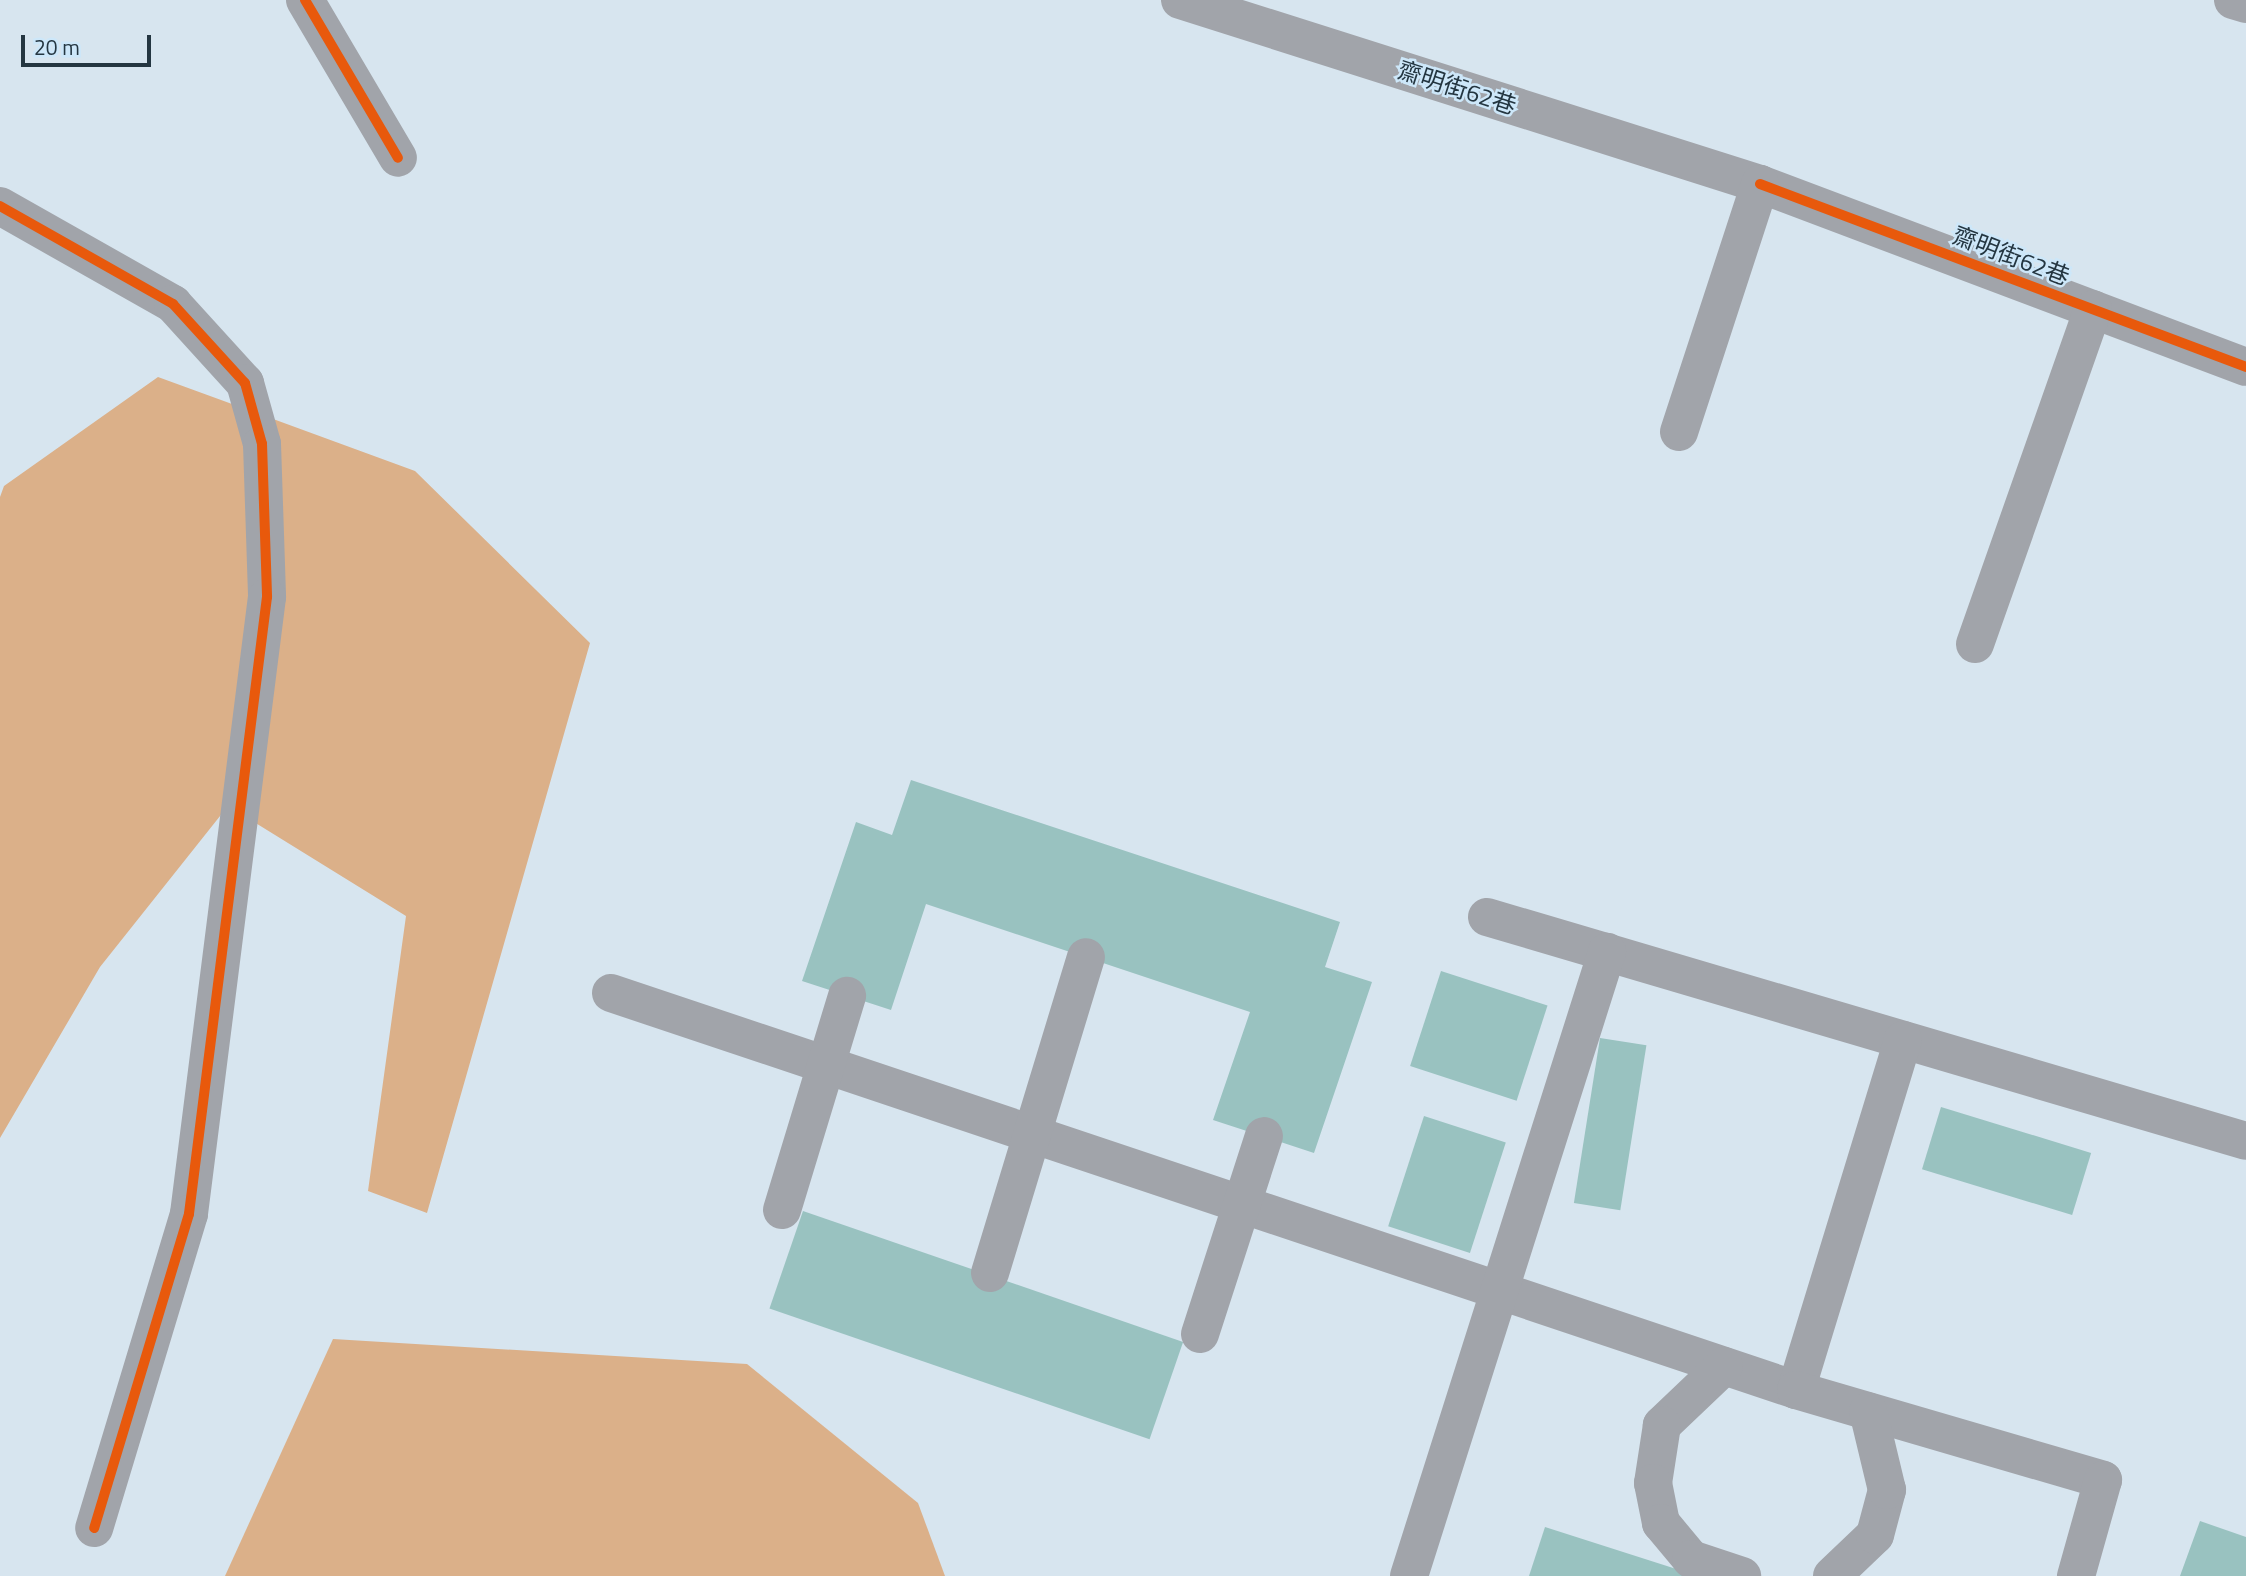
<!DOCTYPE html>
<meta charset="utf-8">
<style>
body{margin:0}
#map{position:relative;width:2246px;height:1576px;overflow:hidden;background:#d7e5ef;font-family:"Titillium Web","Noto Sans TC",sans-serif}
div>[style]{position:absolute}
.forest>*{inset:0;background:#dbb089}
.building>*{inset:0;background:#99c2c0;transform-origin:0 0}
.minor>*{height:38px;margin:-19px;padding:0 19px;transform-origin:19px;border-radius:19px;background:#a1a4aa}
.cycleway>*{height:10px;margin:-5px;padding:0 5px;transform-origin:5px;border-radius:5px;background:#e8590c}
span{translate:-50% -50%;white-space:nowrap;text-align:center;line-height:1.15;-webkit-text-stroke:5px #cde7f9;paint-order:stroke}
.street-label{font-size:24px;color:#243641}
.scale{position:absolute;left:21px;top:35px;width:130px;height:32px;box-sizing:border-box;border:4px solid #243641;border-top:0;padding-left:9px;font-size:21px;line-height:24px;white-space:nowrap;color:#243641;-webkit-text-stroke:5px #cde7f9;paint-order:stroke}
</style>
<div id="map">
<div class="forest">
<div style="clip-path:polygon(158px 377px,415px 471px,590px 643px,427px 1213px,368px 1191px,406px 916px,228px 806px,100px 967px,0 1138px,0 497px,4px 486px)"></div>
<div style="clip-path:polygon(333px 1339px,747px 1364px,918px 1503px,945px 1576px,225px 1576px)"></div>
</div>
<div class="building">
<div style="clip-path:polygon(911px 780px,1340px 922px,1325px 967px,1372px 982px,1314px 1153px,1213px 1120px,1250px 1012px,926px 904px,891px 1010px,802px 981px,856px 822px,892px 835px)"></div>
<div style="left:1441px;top:971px;width:112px;height:100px;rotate:18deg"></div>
<div style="left:1600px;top:1038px;width:47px;height:167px;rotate:9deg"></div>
<div style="left:1941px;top:1107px;width:157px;height:65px;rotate:17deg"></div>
<div style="left:1424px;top:1116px;width:86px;height:116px;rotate:18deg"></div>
<div style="left:803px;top:1211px;width:402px;height:103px;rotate:19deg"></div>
<div style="clip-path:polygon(2200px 1521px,2246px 1537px,2246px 1576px,2180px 1576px)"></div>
<div style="clip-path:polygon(1545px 1527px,1695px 1575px,1695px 1576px,1529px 1576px)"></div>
</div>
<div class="minor">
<div style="left:305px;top:0;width:183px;rotate:59.5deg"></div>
<div style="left:1180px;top:0;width:608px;rotate:17.6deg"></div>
<div style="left:1760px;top:184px;width:519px;rotate:20.63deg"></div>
<div style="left:2233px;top:0;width:14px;rotate:17deg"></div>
<div style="left:0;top:206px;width:199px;rotate:29.5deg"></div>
<div style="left:173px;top:304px;width:107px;rotate:47.7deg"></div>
<div style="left:245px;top:383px;width:63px;rotate:74.4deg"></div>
<div style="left:262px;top:444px;width:153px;rotate:88.1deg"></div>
<div style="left:267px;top:597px;width:622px;rotate:97.21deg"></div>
<div style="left:189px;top:1214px;width:328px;rotate:106.8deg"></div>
<div style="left:1679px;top:432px;width:261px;rotate:-71.9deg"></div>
<div style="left:1975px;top:644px;width:355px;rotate:-70.6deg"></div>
<div style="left:1487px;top:917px;width:791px;rotate:16.44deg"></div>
<div style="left:611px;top:993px;width:1250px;rotate:18.52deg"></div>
<div style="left:1796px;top:1390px;width:366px;rotate:-73deg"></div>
<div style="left:782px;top:1210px;width:224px;rotate:-73.1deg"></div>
<div style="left:990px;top:1273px;width:330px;rotate:-73.1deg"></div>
<div style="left:1200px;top:1334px;width:208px;rotate:-72.1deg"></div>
<div style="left:1724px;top:1366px;width:86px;rotate:136.4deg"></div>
<div style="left:1662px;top:1425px;width:59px;rotate:98.8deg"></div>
<div style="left:1653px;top:1483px;width:41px;rotate:78.7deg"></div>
<div style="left:1661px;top:1523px;width:47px;rotate:50.2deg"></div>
<div style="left:1691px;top:1559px;width:54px;rotate:18.4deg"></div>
<div style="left:1796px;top:1390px;width:320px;rotate:16.3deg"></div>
<div style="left:2103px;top:1480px;width:100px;rotate:105.7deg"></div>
<div style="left:1409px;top:1576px;width:655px;rotate:-72.4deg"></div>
<div style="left:1832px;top:1576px;width:59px;rotate:-43.6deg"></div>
<div style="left:1875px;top:1535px;width:47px;rotate:-75.1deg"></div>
<div style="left:1887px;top:1490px;width:81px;rotate:-103.5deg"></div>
</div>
<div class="cycleway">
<div style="left:305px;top:0;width:183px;rotate:59.5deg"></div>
<div style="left:1760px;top:184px;width:519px;rotate:20.63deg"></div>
<div style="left:0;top:206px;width:199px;rotate:29.5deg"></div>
<div style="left:173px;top:304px;width:107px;rotate:47.7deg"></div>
<div style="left:245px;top:383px;width:63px;rotate:74.4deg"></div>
<div style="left:262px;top:444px;width:153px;rotate:88.1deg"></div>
<div style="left:267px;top:597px;width:622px;rotate:97.21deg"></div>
<div style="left:189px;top:1214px;width:328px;rotate:106.8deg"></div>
</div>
<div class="street-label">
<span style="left:1457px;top:88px;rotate:18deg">齋明街62巷</span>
<span style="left:2011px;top:256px;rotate:21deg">齋明街62巷</span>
</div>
<div class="scale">20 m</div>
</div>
